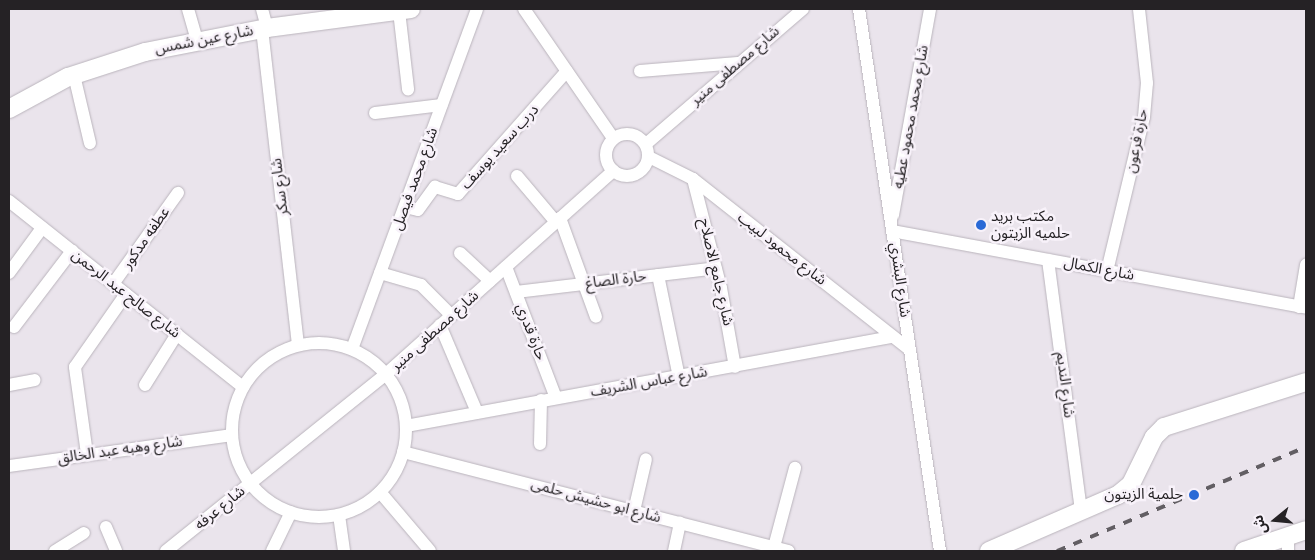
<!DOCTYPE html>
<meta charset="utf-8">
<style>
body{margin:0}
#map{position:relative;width:1315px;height:560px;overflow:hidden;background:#eae4ec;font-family:Karla,"Noto Sans Arabic",sans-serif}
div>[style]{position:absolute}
.roads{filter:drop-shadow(0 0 1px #bab4bc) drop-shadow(0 0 1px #bab4bc)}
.street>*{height:12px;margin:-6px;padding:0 6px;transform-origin:6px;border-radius:6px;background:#fff}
.street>.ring{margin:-6px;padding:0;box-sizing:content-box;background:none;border:12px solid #fff;border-radius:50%}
.secondary>*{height:18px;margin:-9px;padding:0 9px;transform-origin:9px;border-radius:9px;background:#fff}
.rail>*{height:4px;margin-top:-2px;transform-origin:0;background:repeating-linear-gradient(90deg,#625e63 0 9px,transparent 0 18px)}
.dots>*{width:14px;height:14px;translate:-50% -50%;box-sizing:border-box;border:2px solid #f8f2fa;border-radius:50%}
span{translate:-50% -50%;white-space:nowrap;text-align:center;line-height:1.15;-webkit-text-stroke:5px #f8f2fa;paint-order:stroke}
.street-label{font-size:15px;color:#252225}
.poi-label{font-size:15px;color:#252225}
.left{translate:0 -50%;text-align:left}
.right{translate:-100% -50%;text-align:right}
.frame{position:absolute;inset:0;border:10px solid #252225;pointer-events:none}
.north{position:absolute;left:1250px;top:495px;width:50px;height:50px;-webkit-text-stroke:4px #f8f2fa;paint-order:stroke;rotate:253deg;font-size:14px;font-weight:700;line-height:20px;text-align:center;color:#252225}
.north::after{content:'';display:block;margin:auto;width:18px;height:22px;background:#252225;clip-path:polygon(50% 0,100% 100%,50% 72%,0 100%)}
</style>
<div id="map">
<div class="roads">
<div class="street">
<div style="left:188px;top:9px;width:33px;rotate:74deg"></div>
<div style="left:262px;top:9px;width:20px;rotate:75deg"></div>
<div style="left:524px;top:9px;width:157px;rotate:55.4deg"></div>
<div style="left:859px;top:9px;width:548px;rotate:81.5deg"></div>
<div style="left:399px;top:11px;width:79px;rotate:83.4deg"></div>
<div style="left:262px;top:29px;width:318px;rotate:83.5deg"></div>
<div style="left:640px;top:71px;width:98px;rotate:-4.7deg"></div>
<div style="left:74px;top:75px;width:70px;rotate:76.8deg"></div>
<div style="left:375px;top:113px;width:67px;rotate:-6.8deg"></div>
<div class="ring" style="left:606px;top:134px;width:30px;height:30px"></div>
<div style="left:646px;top:144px;width:207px;rotate:-40.7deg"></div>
<div style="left:649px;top:157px;width:49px;rotate:26.6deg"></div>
<div style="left:693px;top:179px;width:276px;rotate:38.2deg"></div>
<div style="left:517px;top:176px;width:60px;rotate:49.7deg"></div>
<div style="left:693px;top:179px;width:113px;rotate:75.6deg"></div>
<div style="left:721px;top:288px;width:80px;rotate:80deg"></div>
<div style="left:9px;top:201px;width:299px;rotate:38.5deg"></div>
<div style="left:405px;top:207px;width:13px;rotate:13deg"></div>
<div style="left:418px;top:210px;width:29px;rotate:-54deg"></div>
<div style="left:435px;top:187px;width:24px;rotate:17deg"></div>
<div style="left:458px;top:194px;width:164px;rotate:-48.5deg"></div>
<div style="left:893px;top:215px;width:209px;rotate:-79.8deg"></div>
<div style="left:560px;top:218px;width:105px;rotate:70deg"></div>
<div style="left:892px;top:231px;width:421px;rotate:10.5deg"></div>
<div style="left:460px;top:253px;width:41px;rotate:43deg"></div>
<div style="left:1048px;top:260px;width:253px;rotate:82.5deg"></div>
<div style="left:506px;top:267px;width:140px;rotate:69.1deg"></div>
<div style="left:1107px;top:271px;width:158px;rotate:-76.5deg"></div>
<div style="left:1144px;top:117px;width:34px;rotate:-85deg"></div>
<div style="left:1147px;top:83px;width:74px;rotate:-96.2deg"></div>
<div style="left:9px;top:273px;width:56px;rotate:-53.7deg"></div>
<div style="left:380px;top:273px;width:43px;rotate:16.3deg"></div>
<div style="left:421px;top:285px;width:42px;rotate:45deg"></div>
<div style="left:658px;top:275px;width:104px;rotate:78.4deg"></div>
<div style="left:113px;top:284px;width:112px;rotate:-54.5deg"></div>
<div style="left:516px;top:292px;width:201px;rotate:-6.8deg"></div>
<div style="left:1299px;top:307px;width:43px;rotate:-80.5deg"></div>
<div style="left:440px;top:325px;width:95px;rotate:67deg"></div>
<div style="left:14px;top:327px;width:96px;rotate:-52.7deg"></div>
<div class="ring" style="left:232px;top:343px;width:162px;height:162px"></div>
<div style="left:352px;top:349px;width:362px;rotate:-69.8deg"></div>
<div style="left:9px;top:385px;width:26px;rotate:-11deg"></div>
<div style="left:145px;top:385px;width:60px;rotate:-57.9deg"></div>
<div style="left:406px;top:426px;width:494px;rotate:-10.4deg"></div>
<div style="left:540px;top:444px;width:44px;rotate:-88.7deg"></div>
<div style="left:403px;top:452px;width:398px;rotate:14.4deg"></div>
<div style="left:87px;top:454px;width:88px;rotate:-97.9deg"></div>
<div style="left:75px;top:367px;width:89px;rotate:-55.1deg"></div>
<div style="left:9px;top:466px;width:225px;rotate:-7.9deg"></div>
<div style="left:380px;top:492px;width:77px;rotate:49.7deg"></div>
<div style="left:634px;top:511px;width:53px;rotate:-77deg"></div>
<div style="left:339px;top:515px;width:36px;rotate:82deg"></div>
<div style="left:106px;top:527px;width:26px;rotate:67deg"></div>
<div style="left:1288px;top:537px;width:14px;rotate:90deg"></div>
<div style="left:774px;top:547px;width:82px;rotate:-75.1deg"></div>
<div style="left:55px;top:551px;width:34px;rotate:-32deg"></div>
<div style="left:166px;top:551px;width:282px;rotate:-38.8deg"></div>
<div style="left:386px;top:374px;width:305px;rotate:-41.8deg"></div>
<div style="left:272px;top:551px;width:43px;rotate:-64deg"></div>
<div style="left:674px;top:551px;width:29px;rotate:-78deg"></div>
</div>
<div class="secondary">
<div style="left:9px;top:109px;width:67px;rotate:-28.5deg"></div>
<div style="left:68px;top:77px;width:81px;rotate:-18deg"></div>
<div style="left:145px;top:52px;width:124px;rotate:-11.1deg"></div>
<div style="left:267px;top:28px;width:145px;rotate:-7.5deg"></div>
<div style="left:989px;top:551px;width:141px;rotate:-23.5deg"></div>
<div style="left:1118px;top:495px;width:17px;rotate:-40deg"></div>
<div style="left:1131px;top:484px;width:52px;rotate:-63.9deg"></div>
<div style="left:1154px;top:437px;width:14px;rotate:-45deg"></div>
<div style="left:1164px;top:427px;width:149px;rotate:-17.6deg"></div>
<div style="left:1244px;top:551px;width:65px;rotate:-18.7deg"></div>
</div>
</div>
<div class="rail">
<div style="left:1057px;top:551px;width:270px;rotate:-22.7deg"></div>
</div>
<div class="dots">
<div style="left:981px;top:225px;background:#2969d6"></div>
<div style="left:1194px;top:495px;background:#2969d6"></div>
</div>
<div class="street-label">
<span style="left:204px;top:40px;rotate:-11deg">شارع عين شمس</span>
<span style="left:735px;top:66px;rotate:-41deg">شارع مصطفى منير</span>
<span style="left:911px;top:117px;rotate:-80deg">شارع محمد محمود عطيه</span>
<span style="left:1137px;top:141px;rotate:-79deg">حارة فرعون</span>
<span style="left:500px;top:147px;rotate:-48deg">درب سعيد يوسف</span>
<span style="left:415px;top:179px;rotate:-70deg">شارع محمد فيصل</span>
<span style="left:280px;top:187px;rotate:-97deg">شارع سكر</span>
<span style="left:146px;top:238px;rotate:-55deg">عطفه مدكور</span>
<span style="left:782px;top:249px;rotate:38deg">شارع محمود لبيب</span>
<span style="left:1099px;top:269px;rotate:11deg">شارع الكمال</span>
<span style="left:716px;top:272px;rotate:77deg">شارع جامع الاصلاح</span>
<span style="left:616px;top:280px;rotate:-7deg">حارة الصاغ</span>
<span style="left:900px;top:280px;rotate:82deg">شارع البشري</span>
<span style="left:126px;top:294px;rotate:38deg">شارع صالح عبد الرحمن</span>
<span style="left:435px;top:331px;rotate:-42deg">شارع مصطفى منير</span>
<span style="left:531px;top:332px;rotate:69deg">حارة قدري</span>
<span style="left:649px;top:382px;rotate:-10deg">شارع عباس الشريف</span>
<span style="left:1065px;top:385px;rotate:83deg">شارع النديم</span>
<span style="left:120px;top:450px;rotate:-8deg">شارع وهبه عبد الخالق</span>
<span style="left:596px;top:501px;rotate:15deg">شارع ابو حشيش حلمى</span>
<span style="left:220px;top:508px;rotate:-39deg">شارع عرفه</span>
</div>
<div class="poi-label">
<span class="left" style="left:991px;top:225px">مكتب بريد<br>حلميه الزيتون</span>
<span class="right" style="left:1183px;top:495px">حلمية الزيتون</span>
</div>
<div class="frame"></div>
<div class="north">ش</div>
</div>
